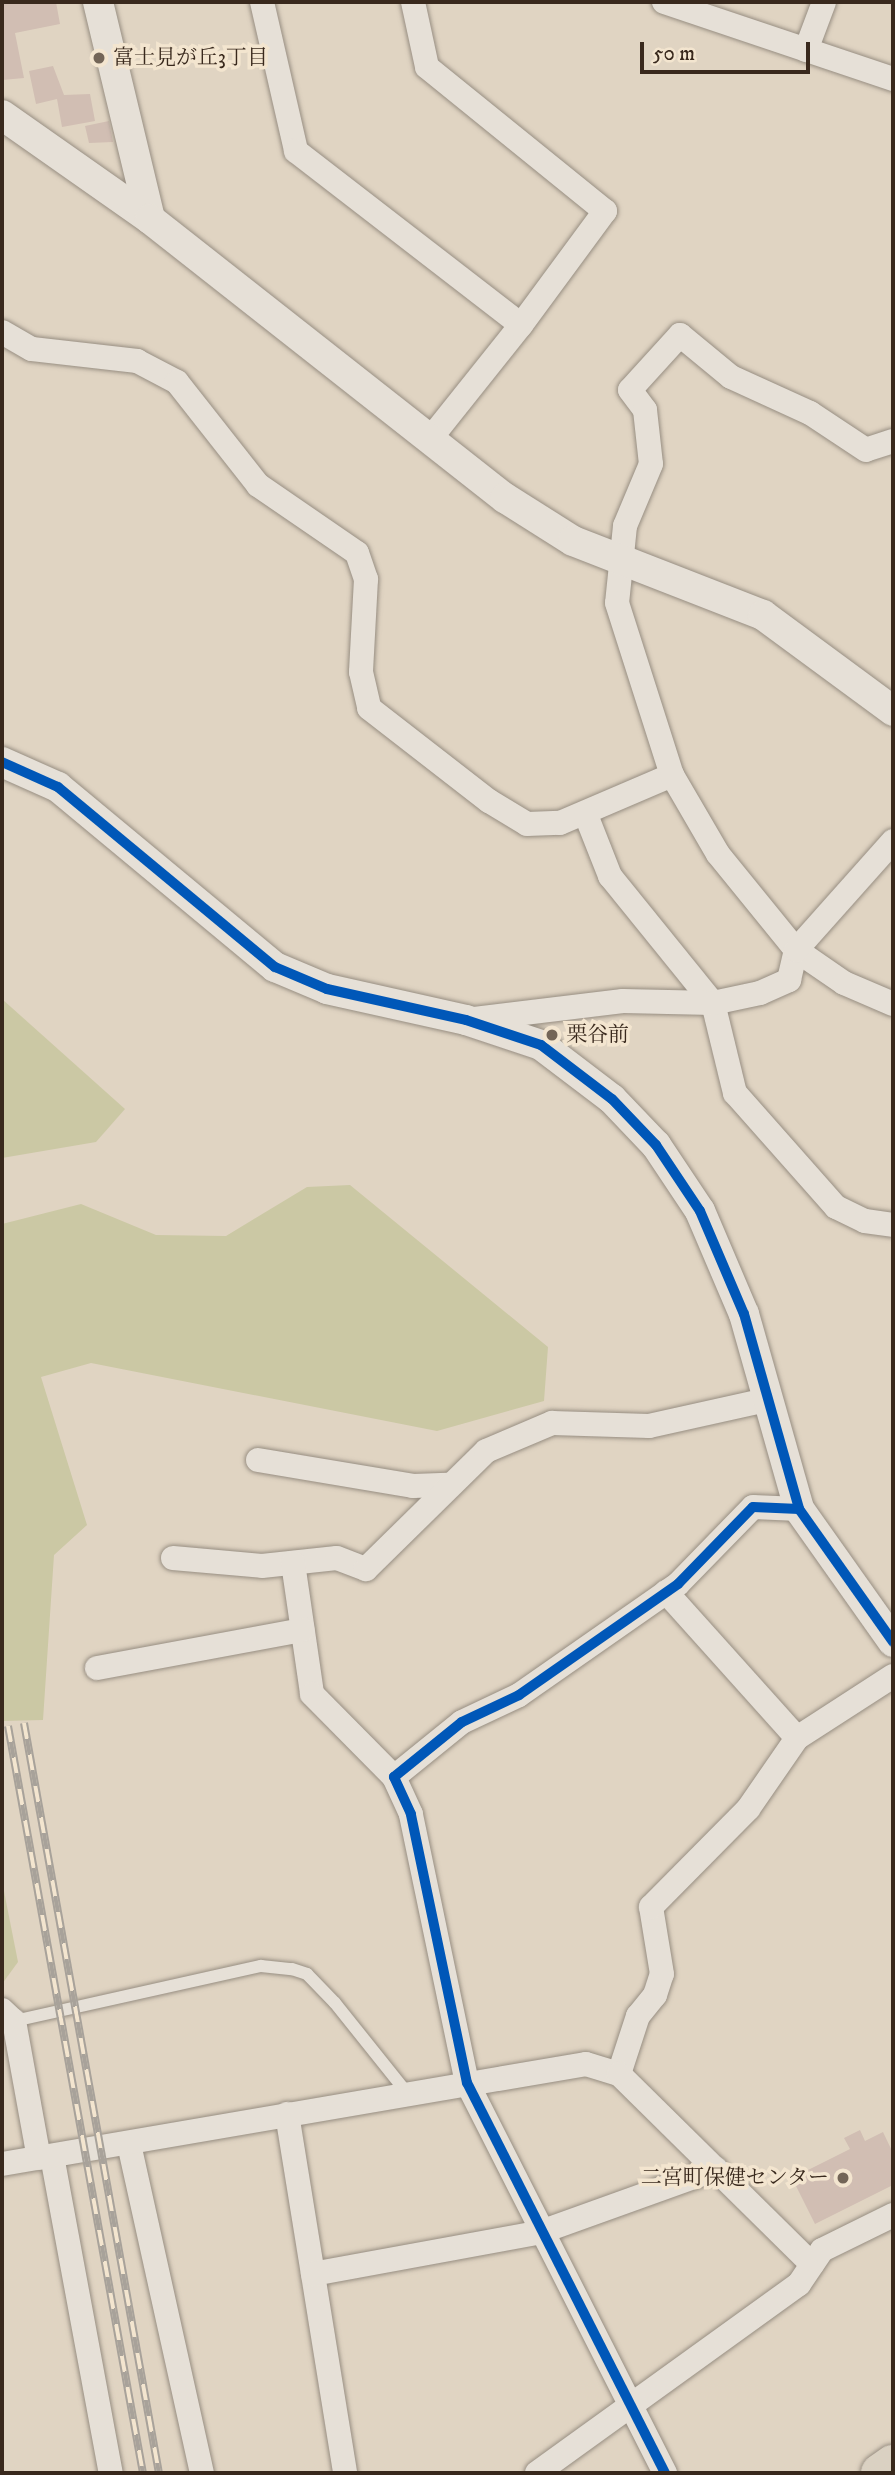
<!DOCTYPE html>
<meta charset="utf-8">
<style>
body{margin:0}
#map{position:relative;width:895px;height:2475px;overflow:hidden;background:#e0d4c2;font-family:"IM FELL DW Pica","Noto Serif JP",serif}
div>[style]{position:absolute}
.green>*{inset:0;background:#cbc8a4}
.building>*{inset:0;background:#d1beb3}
.roads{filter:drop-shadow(0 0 2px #978e82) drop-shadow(0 0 2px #978e82)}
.service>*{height:12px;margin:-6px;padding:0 6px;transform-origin:6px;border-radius:6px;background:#e6e0d7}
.minor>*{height:24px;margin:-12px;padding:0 12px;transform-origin:12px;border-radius:12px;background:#e6e0d7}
.tertiary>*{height:30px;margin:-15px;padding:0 15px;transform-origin:15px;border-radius:15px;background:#e6e0d7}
.primary>*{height:38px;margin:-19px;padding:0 19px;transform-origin:19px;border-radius:19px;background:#dad1c2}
.rail>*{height:8px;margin-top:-4px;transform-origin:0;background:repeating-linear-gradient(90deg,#f3e5cf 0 16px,#a8a29a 0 32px);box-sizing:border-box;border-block:2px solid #a8a29a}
.cycleway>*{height:10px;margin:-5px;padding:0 5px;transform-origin:5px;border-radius:5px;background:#0057b8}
.dots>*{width:19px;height:19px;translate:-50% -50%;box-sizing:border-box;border:4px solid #f3e5cf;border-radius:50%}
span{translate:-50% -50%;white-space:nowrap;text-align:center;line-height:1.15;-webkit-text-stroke:7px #f3e5cf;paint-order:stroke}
.poi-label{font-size:21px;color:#39291d}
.left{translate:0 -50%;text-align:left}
.right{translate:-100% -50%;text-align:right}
.frame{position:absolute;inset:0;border:4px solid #39291d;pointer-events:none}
.scale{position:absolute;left:640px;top:42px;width:170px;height:32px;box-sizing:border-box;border:4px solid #39291d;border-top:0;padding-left:9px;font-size:21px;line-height:24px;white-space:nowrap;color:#39291d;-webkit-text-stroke:5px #f3e5cf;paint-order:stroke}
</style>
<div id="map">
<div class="green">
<div style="clip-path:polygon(2px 999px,125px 1109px,96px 1142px,2px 1158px)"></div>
<div style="clip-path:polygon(350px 1185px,548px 1347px,544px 1401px,437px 1431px,91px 1363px,41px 1377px,87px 1525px,54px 1555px,43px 1720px,2px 1721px,2px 1224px,81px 1204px,156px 1235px,226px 1236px,307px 1187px)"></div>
<div style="clip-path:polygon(2px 1881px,18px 1962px,2px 1984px)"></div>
</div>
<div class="building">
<div style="clip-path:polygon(2px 2px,56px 2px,60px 24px,15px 33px,24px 78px,2px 80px)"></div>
<div style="clip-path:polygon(53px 66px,64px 95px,90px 94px,95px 121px,62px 127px,57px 99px,36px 104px,29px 71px)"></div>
<div style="clip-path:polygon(109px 121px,113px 142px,89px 143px,85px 126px)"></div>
<div style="clip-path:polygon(860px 2130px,865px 2141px,883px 2132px,893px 2153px,893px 2185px,815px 2224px,792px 2178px,850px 2149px,844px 2138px)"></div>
</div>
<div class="roads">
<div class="service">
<div style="left:14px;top:2021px;width:253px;rotate:-12.6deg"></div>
<div style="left:261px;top:1966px;width:31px;rotate:6deg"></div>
<div style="left:292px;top:1969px;width:16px;rotate:18deg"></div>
<div style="left:307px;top:1974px;width:40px;rotate:46deg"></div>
<div style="left:335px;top:2003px;width:115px;rotate:51.3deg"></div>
</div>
<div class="minor">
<div style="left:262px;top:2px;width:153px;rotate:77.1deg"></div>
<div style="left:296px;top:151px;width:284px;rotate:37.7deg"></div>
<div style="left:521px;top:325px;width:146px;rotate:128.6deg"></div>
<div style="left:413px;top:2px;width:66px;rotate:77.8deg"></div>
<div style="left:427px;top:67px;width:229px;rotate:39deg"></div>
<div style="left:605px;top:211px;width:142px;rotate:126.4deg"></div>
<div style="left:664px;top:2px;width:242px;rotate:18.6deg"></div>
<div style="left:806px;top:50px;width:51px;rotate:-69.4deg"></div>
<div style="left:2px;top:332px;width:34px;rotate:30deg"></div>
<div style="left:32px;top:349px;width:106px;rotate:6.5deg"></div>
<div style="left:137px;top:361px;width:45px;rotate:27.7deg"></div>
<div style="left:177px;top:382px;width:131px;rotate:51.8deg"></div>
<div style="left:258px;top:485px;width:120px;rotate:34.5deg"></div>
<div style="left:357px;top:553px;width:28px;rotate:71deg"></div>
<div style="left:366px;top:579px;width:93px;rotate:93.1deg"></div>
<div style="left:361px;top:672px;width:37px;rotate:77deg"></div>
<div style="left:369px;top:708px;width:152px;rotate:37.8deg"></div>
<div style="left:489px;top:801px;width:44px;rotate:31.2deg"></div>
<div style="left:527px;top:824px;width:33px;rotate:-2deg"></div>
<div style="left:560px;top:823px;width:122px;rotate:-23.2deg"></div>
<div style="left:893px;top:441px;width:28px;rotate:162deg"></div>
<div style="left:866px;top:450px;width:67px;rotate:-146.5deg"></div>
<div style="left:810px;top:413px;width:87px;rotate:-155.5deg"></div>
<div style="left:731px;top:377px;width:66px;rotate:-140.5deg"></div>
<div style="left:680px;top:335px;width:74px;rotate:132.3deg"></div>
<div style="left:630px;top:390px;width:25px;rotate:53deg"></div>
<div style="left:645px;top:410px;width:54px;rotate:83.7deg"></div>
<div style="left:651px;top:464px;width:67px;rotate:112.8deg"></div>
<div style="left:625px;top:526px;width:77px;rotate:95.9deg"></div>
<div style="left:617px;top:603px;width:181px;rotate:72.3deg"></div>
<div style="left:672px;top:775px;width:91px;rotate:59.8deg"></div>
<div style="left:718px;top:854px;width:124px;rotate:50.9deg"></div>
<div style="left:796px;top:950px;width:58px;rotate:34.5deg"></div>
<div style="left:844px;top:983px;width:53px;rotate:23.2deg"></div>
<div style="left:586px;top:815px;width:66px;rotate:68.5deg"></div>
<div style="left:610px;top:876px;width:164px;rotate:51deg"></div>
<div style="left:713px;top:1003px;width:93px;rotate:76.3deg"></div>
<div style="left:735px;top:1093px;width:152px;rotate:48.5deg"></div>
<div style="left:836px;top:1207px;width:32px;rotate:26deg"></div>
<div style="left:865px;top:1221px;width:28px;rotate:8deg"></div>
<div style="left:466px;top:1020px;width:158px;rotate:-6.9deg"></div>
<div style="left:623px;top:1001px;width:90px;rotate:1.3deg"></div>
<div style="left:713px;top:1003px;width:48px;rotate:-12deg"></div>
<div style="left:760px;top:993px;width:32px;rotate:-24deg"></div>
<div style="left:789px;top:980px;width:31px;rotate:-77deg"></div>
<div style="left:796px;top:950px;width:146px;rotate:-48.3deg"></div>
<div style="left:258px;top:1460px;width:157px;rotate:9.5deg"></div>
<div style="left:413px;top:1486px;width:35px;rotate:-2deg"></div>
<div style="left:173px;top:1558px;width:89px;rotate:5.1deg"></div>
<div style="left:262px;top:1566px;width:75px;rotate:-6.1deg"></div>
<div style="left:337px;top:1558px;width:31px;rotate:21deg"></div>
<div style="left:366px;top:1569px;width:168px;rotate:-44.5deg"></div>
<div style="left:486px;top:1451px;width:72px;rotate:-23deg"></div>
<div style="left:552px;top:1423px;width:97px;rotate:1.8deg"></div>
<div style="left:649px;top:1426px;width:120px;rotate:-12.5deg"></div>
<div style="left:293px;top:1563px;width:132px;rotate:81.7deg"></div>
<div style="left:312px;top:1694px;width:117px;rotate:45.3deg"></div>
<div style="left:666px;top:1592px;width:196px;rotate:48.1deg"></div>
<div style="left:97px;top:1668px;width:209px;rotate:-10.5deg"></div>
<div style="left:2px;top:2010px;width:16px;rotate:43deg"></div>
<div style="left:14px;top:2021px;width:139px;rotate:79.7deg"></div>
<div style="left:619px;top:2074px;width:61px;rotate:-71.9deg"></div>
<div style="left:638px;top:2016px;width:27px;rotate:-51deg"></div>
<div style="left:655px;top:1995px;width:22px;rotate:-72deg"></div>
<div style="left:662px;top:1974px;width:68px;rotate:-99.3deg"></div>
<div style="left:651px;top:1907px;width:138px;rotate:-45.3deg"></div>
<div style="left:748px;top:1809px;width:86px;rotate:-55.4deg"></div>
<div style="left:797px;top:1738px;width:114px;rotate:-32.9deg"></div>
<div style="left:287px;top:2114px;width:364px;rotate:80.8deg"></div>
<div style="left:129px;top:2144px;width:337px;rotate:77.5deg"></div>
<div style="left:52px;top:2156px;width:322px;rotate:79.5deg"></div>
<div style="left:2px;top:2164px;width:592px;rotate:-9.72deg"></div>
<div style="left:586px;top:2064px;width:34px;rotate:17deg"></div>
<div style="left:619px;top:2074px;width:271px;rotate:44.6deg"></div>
<div style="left:313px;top:2274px;width:232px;rotate:-10.4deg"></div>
<div style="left:541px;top:2232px;width:186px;rotate:-19.8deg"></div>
<div style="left:537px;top:2473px;width:323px;rotate:-35.8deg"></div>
<div style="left:799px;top:2284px;width:41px;rotate:-55.9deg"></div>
<div style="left:822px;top:2250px;width:79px;rotate:-26.2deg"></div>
<div style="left:665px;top:2473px;width:437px;rotate:-116.9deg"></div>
<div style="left:467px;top:2083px;width:275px;rotate:-101.8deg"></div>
<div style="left:411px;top:1814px;width:41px;rotate:-114.7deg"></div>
<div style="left:394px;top:1777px;width:87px;rotate:-39deg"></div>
<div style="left:462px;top:1722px;width:63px;rotate:-25.3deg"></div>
<div style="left:519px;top:1695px;width:194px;rotate:-34.9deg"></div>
<div style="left:678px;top:1584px;width:107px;rotate:-45.8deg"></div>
<div style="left:753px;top:1507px;width:46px;rotate:2.5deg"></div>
</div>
<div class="tertiary">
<div style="left:98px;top:2px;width:223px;rotate:76.5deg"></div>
<div style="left:2px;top:115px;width:181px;rotate:35.1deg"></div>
<div style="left:150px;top:219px;width:452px;rotate:38.2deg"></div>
<div style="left:505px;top:498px;width:80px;rotate:32.3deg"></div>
<div style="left:573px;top:541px;width:204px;rotate:21.3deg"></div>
<div style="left:763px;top:615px;width:162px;rotate:36.4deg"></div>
<div style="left:2px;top:762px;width:61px;rotate:24.1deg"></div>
<div style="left:58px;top:787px;width:282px;rotate:39.7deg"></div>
<div style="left:275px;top:967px;width:56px;rotate:22.9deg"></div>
<div style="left:327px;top:989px;width:142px;rotate:12.6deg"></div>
<div style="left:466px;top:1020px;width:79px;rotate:18.4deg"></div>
<div style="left:541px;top:1045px;width:89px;rotate:37.3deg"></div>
<div style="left:612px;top:1099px;width:64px;rotate:46.3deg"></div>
<div style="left:656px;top:1145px;width:79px;rotate:56.3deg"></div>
<div style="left:700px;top:1211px;width:112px;rotate:66.9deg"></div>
<div style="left:744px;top:1314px;width:203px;rotate:74.2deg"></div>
<div style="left:799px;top:1509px;width:163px;rotate:54.7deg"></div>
</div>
<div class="primary">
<div style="left:880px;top:2473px;width:16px;rotate:-35deg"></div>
</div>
</div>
<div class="rail">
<div style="left:24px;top:1723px;width:762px;rotate:79.8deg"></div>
<div style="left:8px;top:1726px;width:759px;rotate:79.76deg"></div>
</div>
<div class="cycleway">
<div style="left:2px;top:762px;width:61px;rotate:24.1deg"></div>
<div style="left:58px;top:787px;width:282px;rotate:39.7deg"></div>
<div style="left:275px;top:967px;width:56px;rotate:22.9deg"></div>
<div style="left:327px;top:989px;width:142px;rotate:12.6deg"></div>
<div style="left:466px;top:1020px;width:79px;rotate:18.4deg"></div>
<div style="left:541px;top:1045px;width:89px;rotate:37.3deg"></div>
<div style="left:612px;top:1099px;width:64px;rotate:46.3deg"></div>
<div style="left:656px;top:1145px;width:79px;rotate:56.3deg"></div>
<div style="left:700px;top:1211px;width:112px;rotate:66.9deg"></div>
<div style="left:744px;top:1314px;width:203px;rotate:74.2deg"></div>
<div style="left:799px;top:1509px;width:163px;rotate:54.7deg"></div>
<div style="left:665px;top:2473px;width:437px;rotate:-116.9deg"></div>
<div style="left:467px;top:2083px;width:275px;rotate:-101.8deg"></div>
<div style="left:411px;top:1814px;width:41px;rotate:-114.7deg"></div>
<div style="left:394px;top:1777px;width:87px;rotate:-39deg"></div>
<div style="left:462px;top:1722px;width:63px;rotate:-25.3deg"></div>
<div style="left:519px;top:1695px;width:194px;rotate:-34.9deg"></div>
<div style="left:678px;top:1584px;width:107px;rotate:-45.8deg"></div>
<div style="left:753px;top:1507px;width:46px;rotate:2.5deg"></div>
</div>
<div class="dots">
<div style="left:99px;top:58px;background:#736557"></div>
<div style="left:552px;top:1035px;background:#736557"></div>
<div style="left:843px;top:2178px;background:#736557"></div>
</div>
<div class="poi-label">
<span class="left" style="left:113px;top:58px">富士見が丘3丁目</span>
<span class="left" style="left:566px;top:1035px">栗谷前</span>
<span class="right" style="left:829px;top:2178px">二宮町保健センター</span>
</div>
<div class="frame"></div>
<div class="scale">50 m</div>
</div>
